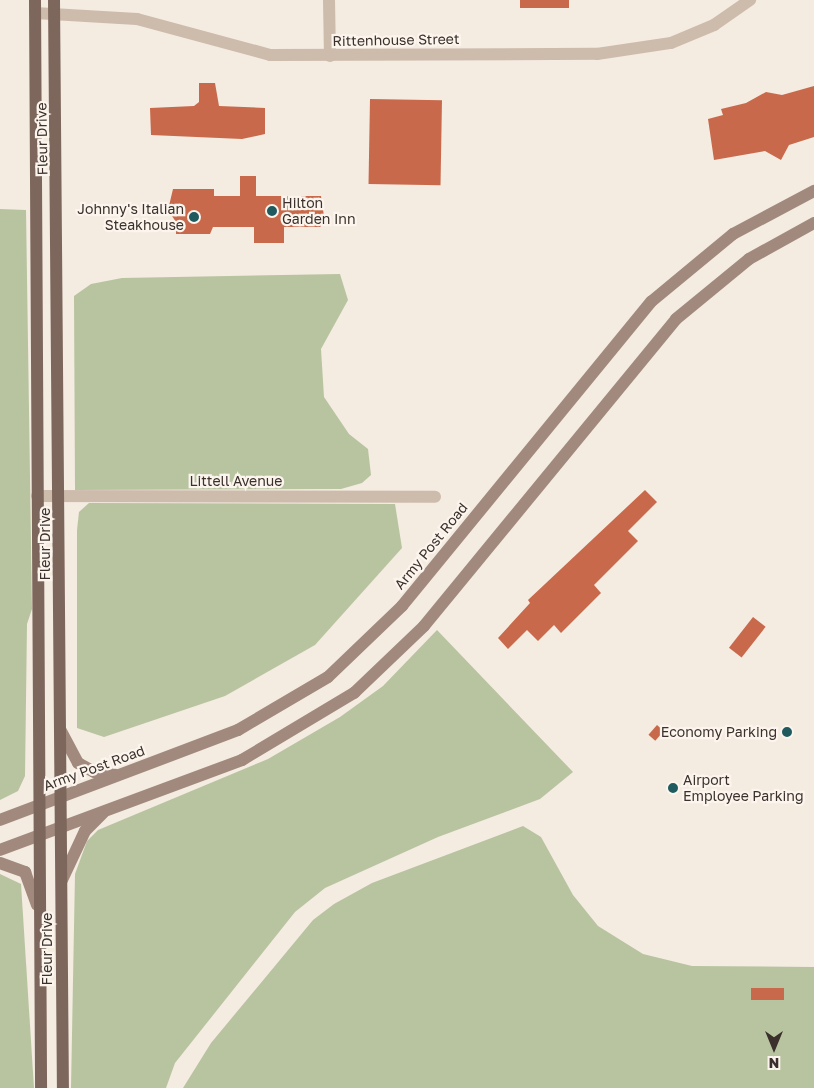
<!DOCTYPE html>
<style>
body{margin:0}
#map{position:relative;width:814px;height:1088px;overflow:hidden;background:#f4ebe1;font-family:"Golos Text",sans-serif}
div>[style]{position:absolute}
.green>*{inset:0;background:#b8c4a0}
.building>*{inset:0;background:#c8694b;transform-origin:0 0}
.minor>*{height:12px;margin:-6px;padding:0 6px;transform-origin:6px;border-radius:6px;background:#cdbbac}
.secondary>*{height:12px;margin:-6px;padding:0 6px;transform-origin:6px;border-radius:6px;background:#a18a7d}
.primary>*{height:12px;margin:-6px;padding:0 6px;transform-origin:6px;border-radius:6px;background:#7d675c}
.dots>*{width:14px;height:14px;translate:-50% -50%;box-sizing:border-box;border:2px solid #fbf5ee;border-radius:50%}
span{translate:-50% -50%;white-space:nowrap;text-align:center;line-height:1.15;-webkit-text-stroke:4.5px #fbf5ee;paint-order:stroke}
.street-label{font-size:14px;color:#3b302b}
.poi-label{font-size:14px;color:#3b302b}
.left{translate:0 -50%;text-align:left}
.right{translate:-100% -50%;text-align:right}
.north{position:absolute;left:749px;top:1023px;width:50px;height:50px;-webkit-text-stroke:4px #fbf5ee;paint-order:stroke;rotate:180deg;font-size:14px;font-weight:700;line-height:20px;text-align:center;color:#3b302b}
.north::after{content:'';display:block;margin:auto;width:18px;height:22px;background:#3b302b;clip-path:polygon(50% 0,100% 100%,50% 72%,0 100%)}
</style>
<div id="map">
<div class="green">
<div style="clip-path:polygon(0 209px,26px 210px,32px 609px,27px 624px,25px 776px,18px 791px,0 800px)"></div>
<div style="clip-path:polygon(340px 274px,348px 300px,321px 349px,324px 397px,349px 434px,368px 449px,371px 475px,362px 483px,341px 489px,75px 490px,74px 296px,91px 284px,122px 278px)"></div>
<div style="clip-path:polygon(89px 503px,395px 504px,402px 548px,315px 645px,225px 696px,104px 737px,77px 728px,77px 530px,79px 512px)"></div>
<div style="clip-path:polygon(437px 630px,573px 772px,540px 799px,438px 837px,325px 888px,295px 912px,175px 1063px,166px 1088px,71px 1088px,75px 874px,87px 841px,98px 830px,268px 759px,340px 717px,383px 686px)"></div>
<div style="clip-path:polygon(523px 826px,541px 837px,573px 895px,598px 926px,643px 954px,692px 966px,814px 967px,814px 1088px,183px 1088px,211px 1043px,313px 920px,334px 904px,372px 883px)"></div>
<div style="clip-path:polygon(0 874px,21px 884px,34px 1088px,0 1088px)"></div>
</div>
<div class="building">
<div style="left:520px;top:0;width:49px;height:8px"></div>
<div style="clip-path:polygon(199px 83px,215px 83px,219px 106px,265px 108px,265px 134px,242px 139px,151px 135px,150px 108px,194px 106px,199px 102px)"></div>
<div style="clip-path:polygon(814px 86px,814px 137px,789px 145px,781px 160px,765px 151px,714px 160px,708px 119px,723px 115px,721px 109px,746px 103px,766px 92px,782px 95px)"></div>
<div style="left:370px;top:99px;width:72px;height:85px;rotate:1deg"></div>
<div style="clip-path:polygon(240px 176px,256px 176px,256px 196px,321px 196px,325px 223px,320px 227px,284px 227px,284px 243px,254px 243px,254px 227px,213px 227px,210px 234px,176px 234px,176px 222px,168px 210px,173px 189px,214px 189px,214px 196px,240px 196px)"></div>
<div style="clip-path:polygon(645px 490px,657px 502px,628px 531px,638px 541px,594px 585px,601px 593px,561px 633px,554px 625px,538px 641px,527px 630px,508px 649px,498px 638px,530px 603px,528px 600px)"></div>
<div style="left:753px;top:617px;width:16px;height:39px;rotate:38deg"></div>
<div style="left:657px;top:725px;width:9px;height:13px;rotate:41deg"></div>
<div style="left:751px;top:988px;width:33px;height:12px"></div>
</div>
<div class="minor">
<div style="left:329px;top:0;width:56px;rotate:89deg"></div>
<div style="left:35px;top:13px;width:102px;rotate:3.4deg"></div>
<div style="left:137px;top:19px;width:138px;rotate:15.1deg"></div>
<div style="left:270px;top:55px;width:327px;rotate:-0.2deg"></div>
<div style="left:597px;top:54px;width:75px;rotate:-8.5deg"></div>
<div style="left:671px;top:43px;width:47px;rotate:-22.7deg"></div>
<div style="left:714px;top:25px;width:44px;rotate:-34.8deg"></div>
<div style="left:37px;top:496px;width:398px;rotate:0.1deg"></div>
</div>
<div class="secondary">
<div style="left:61px;top:731px;width:36px;rotate:62deg"></div>
<div style="left:78px;top:763px;width:18px;rotate:29deg"></div>
<div style="left:94px;top:772px;width:22px;rotate:8deg"></div>
<div style="left:0;top:820px;width:254px;rotate:-20.7deg"></div>
<div style="left:238px;top:730px;width:104px;rotate:-30.5deg"></div>
<div style="left:328px;top:677px;width:103px;rotate:-43.8deg"></div>
<div style="left:402px;top:606px;width:394px;rotate:-50.7deg"></div>
<div style="left:652px;top:301px;width:105px;rotate:-39.6deg"></div>
<div style="left:733px;top:234px;width:92px;rotate:-28deg"></div>
<div style="left:0;top:850px;width:258px;rotate:-20.4deg"></div>
<div style="left:242px;top:760px;width:131px;rotate:-30.9deg"></div>
<div style="left:354px;top:693px;width:97px;rotate:-43.7deg"></div>
<div style="left:424px;top:626px;width:397px;rotate:-50.6deg"></div>
<div style="left:676px;top:319px;width:94px;rotate:-39.4deg"></div>
<div style="left:749px;top:259px;width:74px;rotate:-29deg"></div>
<div style="left:0;top:863px;width:27px;rotate:20deg"></div>
<div style="left:25px;top:872px;width:35px;rotate:70deg"></div>
<div style="left:62px;top:880px;width:54px;rotate:-64.9deg"></div>
<div style="left:85px;top:831px;width:25px;rotate:-45deg"></div>
</div>
<div class="primary">
<div style="left:35px;top:0;width:1088px;rotate:89.68deg"></div>
<div style="left:54px;top:0;width:1088px;rotate:89.53deg"></div>
</div>
<div class="dots">
<div style="left:272px;top:211px;background:#1f5a5e"></div>
<div style="left:194px;top:217px;background:#1f5a5e"></div>
<div style="left:787px;top:732px;background:#1f5a5e"></div>
<div style="left:673px;top:788px;background:#1f5a5e"></div>
</div>
<div class="street-label">
<span style="left:396px;top:40px;rotate:-1deg">Rittenhouse Street</span>
<span style="left:42px;top:139px;rotate:-91deg">Fleur Drive</span>
<span style="left:236px;top:481px">Littell Avenue</span>
<span style="left:45px;top:544px;rotate:-90deg">Fleur Drive</span>
<span style="left:431px;top:546px;rotate:-51deg">Army Post Road</span>
<span style="left:94px;top:768px;rotate:-20deg">Army Post Road</span>
<span style="left:47px;top:949px;rotate:-90deg">Fleur Drive</span>
</div>
<div class="poi-label">
<span class="left" style="left:282px;top:211px">Hilton<br>Garden Inn</span>
<span class="right" style="left:184px;top:217px">Johnny's Italian<br>Steakhouse</span>
<span class="right" style="left:777px;top:732px">Economy Parking</span>
<span class="left" style="left:683px;top:788px">Airport<br>Employee Parking</span>
</div>
<div class="north">N</div>
</div>
